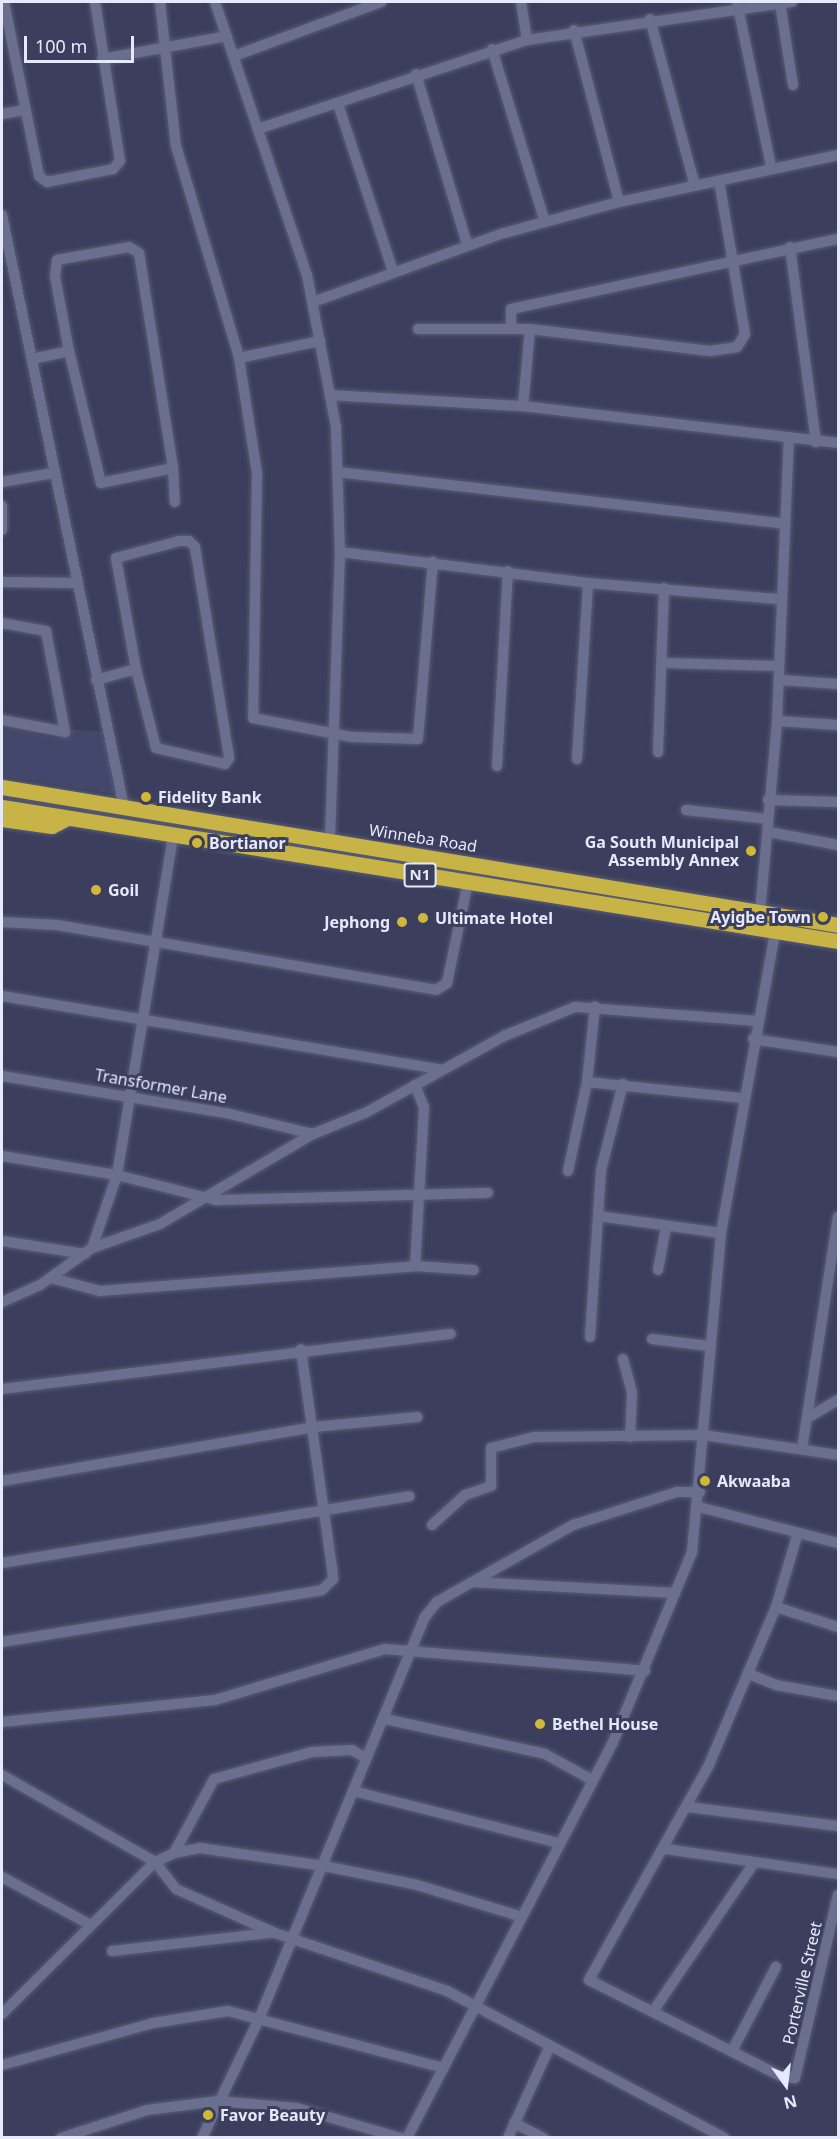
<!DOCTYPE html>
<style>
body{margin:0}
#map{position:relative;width:840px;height:2139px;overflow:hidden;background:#3b3e5c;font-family:"Noto Sans",sans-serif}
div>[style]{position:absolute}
.built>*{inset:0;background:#43476b}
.roads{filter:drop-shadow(0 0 2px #595c75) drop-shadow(0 0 2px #595c75)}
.minor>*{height:10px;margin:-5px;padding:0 5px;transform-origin:5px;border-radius:5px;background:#6a6f8f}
.highway>*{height:15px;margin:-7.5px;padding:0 7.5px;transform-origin:7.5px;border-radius:7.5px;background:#c7b346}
.dots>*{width:16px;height:16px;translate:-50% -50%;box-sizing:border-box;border:3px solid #3b3e5c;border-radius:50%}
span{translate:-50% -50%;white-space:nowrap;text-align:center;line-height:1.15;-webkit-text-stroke:6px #3b3e5c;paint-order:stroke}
.shield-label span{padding:2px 4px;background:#3b3e5c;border:2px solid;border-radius:4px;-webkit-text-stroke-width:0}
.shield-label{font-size:15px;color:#e6e9fc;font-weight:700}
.poi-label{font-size:16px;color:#e6e9fc;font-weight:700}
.left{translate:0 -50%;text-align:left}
.right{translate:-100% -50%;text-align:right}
.street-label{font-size:16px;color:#e6e9fc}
.frame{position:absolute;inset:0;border:3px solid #e6e9fc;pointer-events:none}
.north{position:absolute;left:756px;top:2055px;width:60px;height:60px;-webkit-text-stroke:4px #3b3e5c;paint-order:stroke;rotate:166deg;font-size:16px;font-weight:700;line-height:24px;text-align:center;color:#e6e9fc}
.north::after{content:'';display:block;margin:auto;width:21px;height:27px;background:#e6e9fc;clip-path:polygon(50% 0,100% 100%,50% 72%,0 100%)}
.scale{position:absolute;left:24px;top:36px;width:110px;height:27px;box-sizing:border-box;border:3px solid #e6e9fc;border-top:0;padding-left:8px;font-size:18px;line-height:21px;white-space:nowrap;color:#e6e9fc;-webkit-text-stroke:4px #3b3e5c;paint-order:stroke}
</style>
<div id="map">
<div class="built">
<div style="clip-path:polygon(2px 728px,57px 739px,69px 736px,71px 729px,103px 732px,115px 794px,2px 776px)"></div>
</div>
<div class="roads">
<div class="minor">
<div style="left:4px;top:2px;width:177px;rotate:78.6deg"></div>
<div style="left:39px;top:176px;width:10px;rotate:37deg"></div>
<div style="left:47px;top:182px;width:67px;rotate:-11.1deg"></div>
<div style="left:113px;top:169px;width:11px;rotate:-49deg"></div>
<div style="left:120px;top:161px;width:161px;rotate:-98.9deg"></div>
<div style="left:160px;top:2px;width:145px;rotate:83.7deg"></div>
<div style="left:176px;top:146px;width:221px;rotate:73.4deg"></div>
<div style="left:239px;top:358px;width:116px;rotate:81.1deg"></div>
<div style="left:257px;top:473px;width:245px;rotate:90.9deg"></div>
<div style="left:253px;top:718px;width:101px;rotate:10.9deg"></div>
<div style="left:352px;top:737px;width:66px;rotate:1.7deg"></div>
<div style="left:418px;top:739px;width:178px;rotate:-85.2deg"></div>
<div style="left:215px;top:2px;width:288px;rotate:71.4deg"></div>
<div style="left:307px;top:275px;width:155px;rotate:79.2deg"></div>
<div style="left:336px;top:427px;width:125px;rotate:88.2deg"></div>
<div style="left:340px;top:552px;width:290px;rotate:92deg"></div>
<div style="left:521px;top:2px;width:38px;rotate:81deg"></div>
<div style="left:737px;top:2px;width:167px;rotate:78.3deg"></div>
<div style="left:780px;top:3px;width:83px;rotate:81deg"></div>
<div style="left:650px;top:19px;width:173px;rotate:74.9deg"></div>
<div style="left:574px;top:30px;width:178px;rotate:75.3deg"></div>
<div style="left:492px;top:49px;width:181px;rotate:73deg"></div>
<div style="left:234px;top:56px;width:157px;rotate:-20.2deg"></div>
<div style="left:102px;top:59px;width:127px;rotate:-10.4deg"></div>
<div style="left:416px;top:74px;width:177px;rotate:73.3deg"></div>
<div style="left:338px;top:104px;width:176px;rotate:71.8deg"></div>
<div style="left:2px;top:114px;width:22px;rotate:-10deg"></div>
<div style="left:258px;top:129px;width:283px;rotate:-18.3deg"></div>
<div style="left:527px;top:40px;width:268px;rotate:-8.2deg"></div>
<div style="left:2px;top:215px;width:604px;rotate:78.36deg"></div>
<div style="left:790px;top:247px;width:197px;rotate:82.4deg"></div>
<div style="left:313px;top:302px;width:203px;rotate:-19.9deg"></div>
<div style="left:504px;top:233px;width:119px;rotate:-15.1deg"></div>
<div style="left:619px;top:202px;width:224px;rotate:-12.1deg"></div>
<div style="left:418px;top:329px;width:112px"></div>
<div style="left:530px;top:329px;width:181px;rotate:7deg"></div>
<div style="left:710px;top:351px;width:27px;rotate:-8deg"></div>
<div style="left:737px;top:347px;width:15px;rotate:-58deg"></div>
<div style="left:745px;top:334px;width:155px;rotate:-99.6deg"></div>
<div style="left:511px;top:329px;width:20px;rotate:-90deg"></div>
<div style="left:511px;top:309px;width:334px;rotate:-12.1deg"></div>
<div style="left:239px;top:358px;width:83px;rotate:-11.9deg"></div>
<div style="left:32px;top:359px;width:38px;rotate:-12deg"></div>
<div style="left:330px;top:395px;width:193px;rotate:3.3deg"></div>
<div style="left:523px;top:406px;width:317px;rotate:6.7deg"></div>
<div style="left:523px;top:406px;width:77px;rotate:-84.8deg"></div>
<div style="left:173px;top:468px;width:74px;rotate:168.2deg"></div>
<div style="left:101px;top:483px;width:136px;rotate:-103.6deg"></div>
<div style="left:69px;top:351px;width:76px;rotate:-100.6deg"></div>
<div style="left:55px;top:276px;width:16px;rotate:-83deg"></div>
<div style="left:57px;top:260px;width:73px;rotate:-10.2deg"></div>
<div style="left:129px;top:247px;width:12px;rotate:31deg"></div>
<div style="left:139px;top:253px;width:218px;rotate:81deg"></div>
<div style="left:173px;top:468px;width:34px;rotate:87deg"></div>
<div style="left:338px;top:472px;width:447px;rotate:6.6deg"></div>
<div style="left:2px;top:482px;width:52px;rotate:-10deg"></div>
<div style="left:2px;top:506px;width:24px;rotate:90deg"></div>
<div style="left:179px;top:541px;width:10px"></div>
<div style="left:189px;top:541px;width:8px;rotate:45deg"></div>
<div style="left:195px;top:547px;width:214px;rotate:80.8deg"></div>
<div style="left:229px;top:758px;width:7px;rotate:124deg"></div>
<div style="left:225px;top:764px;width:71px;rotate:-166.9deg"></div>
<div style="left:156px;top:748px;width:81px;rotate:-104.2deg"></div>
<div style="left:136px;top:669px;width:113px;rotate:-100.2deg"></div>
<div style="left:116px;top:558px;width:65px;rotate:-15.1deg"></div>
<div style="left:340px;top:552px;width:250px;rotate:7.1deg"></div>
<div style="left:588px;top:583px;width:193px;rotate:4.8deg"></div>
<div style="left:2px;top:582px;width:72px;rotate:0.8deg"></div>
<div style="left:2px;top:623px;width:45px;rotate:10.3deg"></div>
<div style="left:46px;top:631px;width:103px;rotate:79.3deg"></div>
<div style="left:65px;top:732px;width:64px;rotate:-169.2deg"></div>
<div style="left:663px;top:663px;width:116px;rotate:1.5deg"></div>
<div style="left:96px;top:680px;width:41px;rotate:-15.4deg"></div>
<div style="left:780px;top:680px;width:58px;rotate:3.9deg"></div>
<div style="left:777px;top:721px;width:61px;rotate:3.8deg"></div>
<div style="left:658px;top:752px;width:164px;rotate:-87.9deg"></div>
<div style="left:577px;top:759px;width:176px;rotate:-86.4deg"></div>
<div style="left:497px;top:766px;width:195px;rotate:-86.8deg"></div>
<div style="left:768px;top:800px;width:70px;rotate:1.6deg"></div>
<div style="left:686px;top:810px;width:81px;rotate:6.3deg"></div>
<div style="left:769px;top:832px;width:70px;rotate:10.7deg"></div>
<div style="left:760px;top:913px;width:193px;rotate:-84.9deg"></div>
<div style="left:777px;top:721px;width:281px;rotate:-87.6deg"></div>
<div style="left:2px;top:922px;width:55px;rotate:3.1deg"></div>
<div style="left:57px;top:925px;width:385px;rotate:9.7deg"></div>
<div style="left:436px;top:990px;width:13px;rotate:-32deg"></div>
<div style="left:447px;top:983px;width:103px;rotate:-78.3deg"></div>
<div style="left:2px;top:996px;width:446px;rotate:9.5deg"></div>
<div style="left:753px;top:1039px;width:86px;rotate:8.7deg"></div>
<div style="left:2px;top:1076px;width:227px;rotate:9.4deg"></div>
<div style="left:226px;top:1113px;width:89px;rotate:13.6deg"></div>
<div style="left:587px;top:1082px;width:76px;rotate:-84deg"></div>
<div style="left:415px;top:1085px;width:24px;rotate:68deg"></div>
<div style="left:424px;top:1107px;width:159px;rotate:93.2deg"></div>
<div style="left:2px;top:1156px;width:117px;rotate:9.4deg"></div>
<div style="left:117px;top:1175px;width:102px;rotate:14.2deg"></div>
<div style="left:216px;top:1200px;width:272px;rotate:-1.5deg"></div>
<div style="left:568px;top:1171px;width:91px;rotate:-77.9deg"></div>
<div style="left:587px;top:1082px;width:157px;rotate:5.9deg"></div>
<div style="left:598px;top:1216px;width:46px;rotate:-86.3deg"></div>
<div style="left:601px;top:1170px;width:89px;rotate:-75.7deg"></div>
<div style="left:2px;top:1241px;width:84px;rotate:8.9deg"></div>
<div style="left:92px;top:1248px;width:77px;rotate:-71.1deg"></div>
<div style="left:117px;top:1175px;width:345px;rotate:-80.6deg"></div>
<div style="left:658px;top:1270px;width:44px;rotate:-79.5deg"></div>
<div style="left:51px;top:1278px;width:51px;rotate:14.9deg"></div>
<div style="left:100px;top:1291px;width:316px;rotate:-4.5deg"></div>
<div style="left:415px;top:1266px;width:59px;rotate:3.9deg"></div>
<div style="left:2px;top:1302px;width:42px;rotate:-24.1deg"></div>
<div style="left:40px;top:1285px;width:64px;rotate:-35.4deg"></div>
<div style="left:92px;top:1248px;width:72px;rotate:-19.4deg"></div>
<div style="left:160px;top:1224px;width:178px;rotate:-30.5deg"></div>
<div style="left:313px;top:1134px;width:58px;rotate:-22.2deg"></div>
<div style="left:367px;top:1112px;width:157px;rotate:-29deg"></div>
<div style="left:504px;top:1036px;width:77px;rotate:-22.2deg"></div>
<div style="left:575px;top:1007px;width:182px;rotate:4.4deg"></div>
<div style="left:590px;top:1337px;width:121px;rotate:-86.2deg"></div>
<div style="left:598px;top:1216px;width:124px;rotate:7.9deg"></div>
<div style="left:652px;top:1339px;width:57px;rotate:7deg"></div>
<div style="left:623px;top:1359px;width:35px;rotate:75deg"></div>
<div style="left:632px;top:1393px;width:44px;rotate:92.6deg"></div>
<div style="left:2px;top:1389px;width:452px;rotate:-7deg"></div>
<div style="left:811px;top:1416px;width:31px;rotate:-31deg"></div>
<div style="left:802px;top:1449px;width:235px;rotate:-81.2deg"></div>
<div style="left:2px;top:1481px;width:317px;rotate:-9.8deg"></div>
<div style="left:314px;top:1427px;width:104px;rotate:-5.5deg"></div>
<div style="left:699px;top:1507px;width:144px;rotate:14.5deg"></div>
<div style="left:432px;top:1525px;width:45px;rotate:-42.3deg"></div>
<div style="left:465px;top:1495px;width:28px;rotate:-19deg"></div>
<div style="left:491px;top:1486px;width:38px;rotate:-90deg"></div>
<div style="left:491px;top:1448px;width:44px;rotate:-14.3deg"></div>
<div style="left:534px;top:1437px;width:169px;rotate:-0.7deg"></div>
<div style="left:703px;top:1435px;width:136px;rotate:8.4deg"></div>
<div style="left:797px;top:1536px;width:74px;rotate:106.5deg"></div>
<div style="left:776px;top:1607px;width:172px;rotate:113deg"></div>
<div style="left:709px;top:1765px;width:246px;rotate:119.2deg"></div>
<div style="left:589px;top:1980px;width:215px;rotate:26.6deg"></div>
<div style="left:781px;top:2076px;width:14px;rotate:8deg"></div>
<div style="left:795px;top:2078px;width:188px;rotate:-76.8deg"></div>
<div style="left:2px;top:1563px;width:413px;rotate:-9.3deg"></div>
<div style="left:472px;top:1582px;width:203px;rotate:3.1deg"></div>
<div style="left:776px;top:1607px;width:65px;rotate:17.9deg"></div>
<div style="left:2px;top:1642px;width:324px;rotate:-9.2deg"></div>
<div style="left:322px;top:1590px;width:16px;rotate:-45deg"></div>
<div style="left:333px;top:1579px;width:11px;rotate:-95deg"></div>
<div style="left:332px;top:1568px;width:221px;rotate:-98.1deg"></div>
<div style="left:749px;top:1674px;width:29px;rotate:22deg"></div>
<div style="left:776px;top:1685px;width:63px;rotate:10.1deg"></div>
<div style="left:385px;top:1719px;width:164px;rotate:12.3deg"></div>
<div style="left:545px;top:1754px;width:54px;rotate:29deg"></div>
<div style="left:2px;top:1722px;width:214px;rotate:-5.9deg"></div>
<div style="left:215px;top:1700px;width:177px;rotate:-16.7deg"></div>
<div style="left:385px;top:1649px;width:261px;rotate:4.8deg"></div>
<div style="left:2px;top:1775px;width:176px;rotate:29.6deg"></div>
<div style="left:155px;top:1862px;width:34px;rotate:52deg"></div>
<div style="left:176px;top:1889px;width:108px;rotate:24deg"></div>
<div style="left:275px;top:1933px;width:182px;rotate:18.6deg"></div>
<div style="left:447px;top:1991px;width:314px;rotate:27.9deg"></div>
<div style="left:353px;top:1791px;width:211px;rotate:14.2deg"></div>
<div style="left:688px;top:1807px;width:151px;rotate:7.2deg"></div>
<div style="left:666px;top:1849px;width:174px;rotate:8.3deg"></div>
<div style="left:174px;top:1853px;width:84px;rotate:-61.6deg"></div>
<div style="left:214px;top:1779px;width:102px;rotate:-15.4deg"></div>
<div style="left:312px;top:1752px;width:40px;rotate:-2.9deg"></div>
<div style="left:352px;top:1750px;width:16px;rotate:30deg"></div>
<div style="left:2px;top:1877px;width:99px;rotate:28.4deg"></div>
<div style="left:112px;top:1951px;width:160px;rotate:-6.5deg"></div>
<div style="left:654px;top:2010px;width:178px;rotate:-55.8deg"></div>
<div style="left:2px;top:2014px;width:216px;rotate:-44.8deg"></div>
<div style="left:155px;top:1862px;width:21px;rotate:-25deg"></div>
<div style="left:174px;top:1853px;width:26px;rotate:-11deg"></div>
<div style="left:200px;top:1848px;width:125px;rotate:8.3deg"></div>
<div style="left:324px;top:1866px;width:95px;rotate:11.5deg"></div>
<div style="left:417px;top:1885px;width:107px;rotate:16.9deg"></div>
<div style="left:732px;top:2051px;width:95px;rotate:-62.4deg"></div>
<div style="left:2px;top:2065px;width:157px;rotate:-15.5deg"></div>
<div style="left:153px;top:2023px;width:76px;rotate:-9.1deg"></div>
<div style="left:228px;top:2011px;width:223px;rotate:14.8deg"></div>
<div style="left:514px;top:2123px;width:34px;rotate:27deg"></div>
<div style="left:61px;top:2138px;width:90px;rotate:-18deg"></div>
<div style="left:147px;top:2110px;width:72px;rotate:-7.2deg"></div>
<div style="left:218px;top:2101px;width:79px;rotate:5.1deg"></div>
<div style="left:297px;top:2108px;width:108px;rotate:16.1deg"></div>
<div style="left:202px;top:2138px;width:132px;rotate:-64.4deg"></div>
<div style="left:259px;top:2019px;width:434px;rotate:-67.6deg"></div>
<div style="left:424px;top:1618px;width:21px;rotate:-51deg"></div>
<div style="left:437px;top:1602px;width:156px;rotate:-29.5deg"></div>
<div style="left:573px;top:1525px;width:109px;rotate:-17.6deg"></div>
<div style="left:677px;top:1492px;width:23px"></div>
<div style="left:407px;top:2138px;width:446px;rotate:-62.5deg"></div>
<div style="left:613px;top:1742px;width:206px;rotate:-67.4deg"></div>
<div style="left:692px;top:1552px;width:320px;rotate:-84.8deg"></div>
<div style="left:721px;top:1233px;width:306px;rotate:-79.8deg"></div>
<div style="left:508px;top:2138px;width:99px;rotate:-65.5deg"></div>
</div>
<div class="highway">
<div style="left:2px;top:787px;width:847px;rotate:9.37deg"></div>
<div style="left:2px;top:807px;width:847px;rotate:9.11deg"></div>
<div style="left:2px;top:819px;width:50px;rotate:8deg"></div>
<div style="left:52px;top:826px;width:17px;rotate:-28deg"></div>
</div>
</div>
<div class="dots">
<div style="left:146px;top:797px;background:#cfb837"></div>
<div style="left:197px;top:843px;background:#cfb837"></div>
<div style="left:751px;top:851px;background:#cfb837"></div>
<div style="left:96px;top:890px;background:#cfb837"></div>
<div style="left:823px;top:917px;background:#cfb837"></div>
<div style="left:423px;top:918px;background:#cfb837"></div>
<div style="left:402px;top:922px;background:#cfb837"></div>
<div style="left:705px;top:1481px;background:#cfb837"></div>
<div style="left:540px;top:1724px;background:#cfb837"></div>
<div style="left:208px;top:2115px;background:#cfb837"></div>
</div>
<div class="shield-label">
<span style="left:420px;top:875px">N1</span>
</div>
<div class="poi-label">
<span class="left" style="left:158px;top:797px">Fidelity Bank</span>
<span class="right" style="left:739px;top:851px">Ga South Municipal<br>Assembly Annex</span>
<span class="left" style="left:209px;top:843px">Bortianor</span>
<span class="left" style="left:108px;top:890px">Goil</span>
<span class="right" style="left:811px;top:917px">Ayigbe Town</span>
<span class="left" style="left:435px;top:918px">Ultimate Hotel</span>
<span class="right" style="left:390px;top:922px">Jephong</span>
<span class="left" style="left:717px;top:1481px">Akwaaba</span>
<span class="left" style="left:552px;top:1724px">Bethel House</span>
<span class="left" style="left:220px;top:2115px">Favor Beauty</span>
</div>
<div class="street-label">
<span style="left:423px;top:838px;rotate:9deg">Winneba Road</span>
<span style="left:161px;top:1086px;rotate:10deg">Transformer Lane</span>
<span style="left:802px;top:1983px;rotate:-77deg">Porterville Street</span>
</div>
<div class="frame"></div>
<div class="north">N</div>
<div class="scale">100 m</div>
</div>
